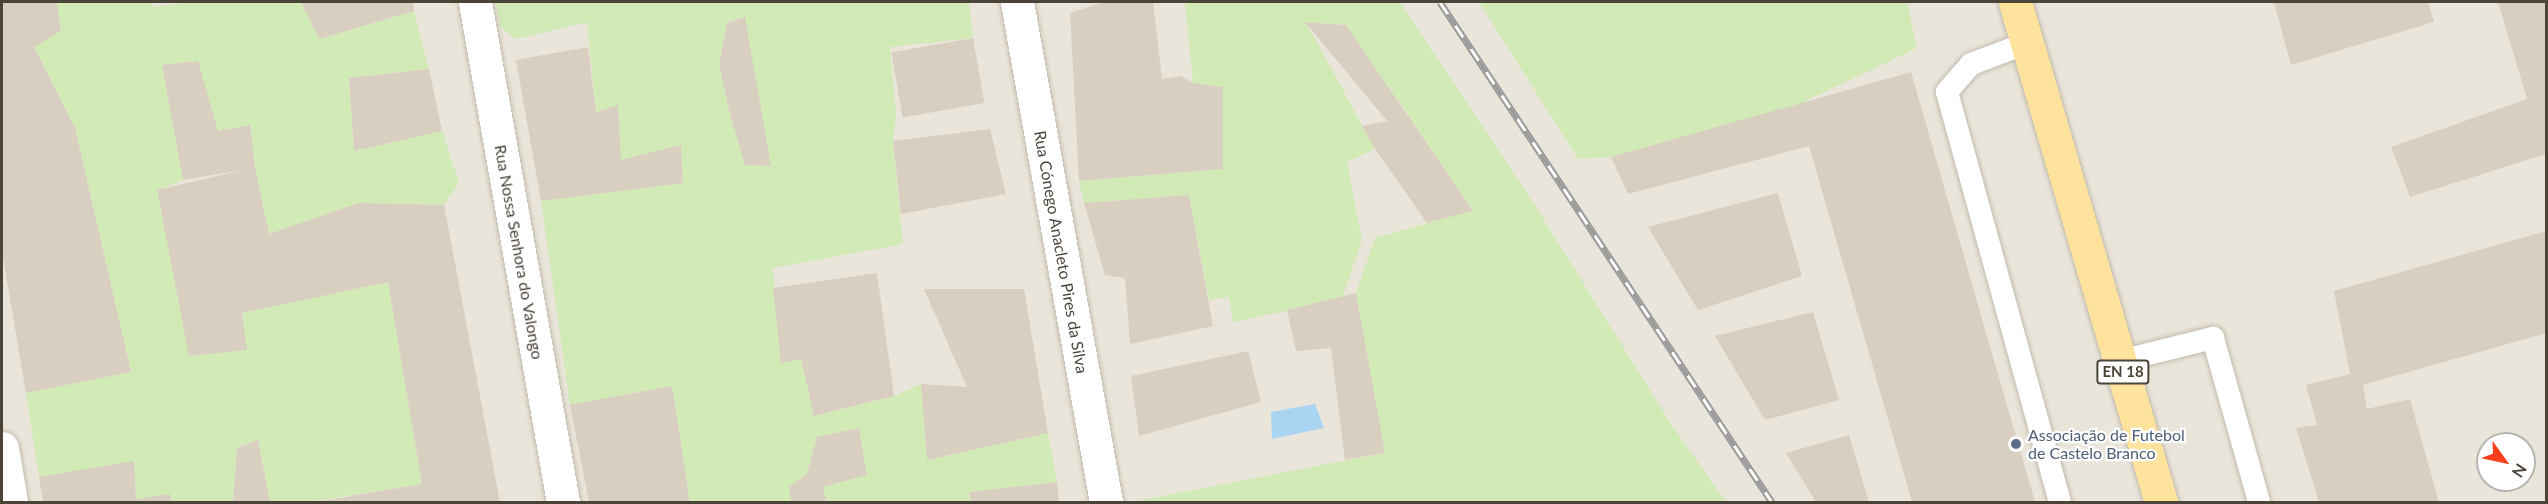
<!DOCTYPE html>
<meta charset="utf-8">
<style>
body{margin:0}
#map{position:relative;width:2548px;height:504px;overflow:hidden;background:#f6f3ec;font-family:Lato,sans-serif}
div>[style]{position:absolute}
.residential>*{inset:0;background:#eae5da}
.green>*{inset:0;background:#d2eab5}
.water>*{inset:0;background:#a9d4f2}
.building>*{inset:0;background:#d8cfc1;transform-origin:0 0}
.roads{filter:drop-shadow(0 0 2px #c2bbae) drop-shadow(0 0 2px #c2bbae)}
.service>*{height:22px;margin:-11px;padding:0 11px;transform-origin:11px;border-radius:11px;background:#fff}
.minor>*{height:33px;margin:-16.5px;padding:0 16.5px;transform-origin:16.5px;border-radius:16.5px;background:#fff}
.primary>*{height:33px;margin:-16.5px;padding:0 16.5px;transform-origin:16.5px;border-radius:16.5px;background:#ffe39c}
.rail>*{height:7px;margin-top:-3.5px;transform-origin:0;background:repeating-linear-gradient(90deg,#fff 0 14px,#9a9a9a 0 28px);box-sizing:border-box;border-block:2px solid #9a9a9a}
.dots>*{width:16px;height:16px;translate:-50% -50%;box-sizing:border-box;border:3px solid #fff;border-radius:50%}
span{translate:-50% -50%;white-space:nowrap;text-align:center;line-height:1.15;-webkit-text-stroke:4.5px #fff;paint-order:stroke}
.shield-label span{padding:2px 4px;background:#fff;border:2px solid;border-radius:4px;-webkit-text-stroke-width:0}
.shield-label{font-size:15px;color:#4b4439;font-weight:700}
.street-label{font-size:16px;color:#4b4439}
.service-label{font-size:16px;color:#4e5e75}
.left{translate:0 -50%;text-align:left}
.frame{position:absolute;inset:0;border:3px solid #4b4439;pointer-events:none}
.north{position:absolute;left:2476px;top:432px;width:60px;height:60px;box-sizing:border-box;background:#fff;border:2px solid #b7b4b0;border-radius:50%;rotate:123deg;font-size:16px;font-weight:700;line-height:24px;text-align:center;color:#4b4439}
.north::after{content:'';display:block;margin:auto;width:21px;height:27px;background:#fc3f1d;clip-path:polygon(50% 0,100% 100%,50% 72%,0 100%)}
</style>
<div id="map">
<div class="residential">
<div style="clip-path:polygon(evenodd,2px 2px,2546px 2px,2546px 502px,2px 502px,2px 2px,2488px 444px,2524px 444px,2524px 480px,2488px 480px,2488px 444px)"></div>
</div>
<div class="green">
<div style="clip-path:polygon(57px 2px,152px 2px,154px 7px,189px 2px,301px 2px,319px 39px,414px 11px,429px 69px,349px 78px,354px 151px,442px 131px,459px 183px,444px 205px,359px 203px,269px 234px,255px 167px,250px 125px,218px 131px,197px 61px,162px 65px,183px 180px,157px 191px,190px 356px,246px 350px,242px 313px,388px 282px,422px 484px,308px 502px,270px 502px,258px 440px,237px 448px,233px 502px,171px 502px,170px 494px,136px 499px,134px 463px,39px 477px,26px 393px,131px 372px,75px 128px,34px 47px,61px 31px)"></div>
<div style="clip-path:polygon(evenodd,496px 2px,969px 2px,973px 38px,890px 47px,896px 115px,893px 141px,903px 244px,773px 268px,781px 362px,801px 359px,814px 416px,894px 396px,921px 384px,927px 460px,1048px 433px,1057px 482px,969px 492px,971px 502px,827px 502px,823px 487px,867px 475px,859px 428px,817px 437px,807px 474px,789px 487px,791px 502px,690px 502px,672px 386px,570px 405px,541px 201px,683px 183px,681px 146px,621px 160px,618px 105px,596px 112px,587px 22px,516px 39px,500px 26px,496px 2px,744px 17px,771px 166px,745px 165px,730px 114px,719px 64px,727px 23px,744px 17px)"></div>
<div style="clip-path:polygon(1185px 2px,1400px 2px,1534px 204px,1673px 427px,1726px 502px,1143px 502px,1142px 500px,1384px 453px,1356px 293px,1375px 238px,1473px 210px,1346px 25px,1306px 22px,1375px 149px,1347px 162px,1362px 240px,1342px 299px,1233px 322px,1229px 297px,1209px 300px,1189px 195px,1084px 203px,1079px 181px,1223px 169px,1223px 87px,1193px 83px)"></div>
<div style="clip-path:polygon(1479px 2px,1907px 2px,1917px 48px,1797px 105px,1611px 157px,1578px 159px)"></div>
</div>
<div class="water">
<div style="clip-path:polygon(1315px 404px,1324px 428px,1272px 439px,1271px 412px)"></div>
</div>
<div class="building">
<div style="clip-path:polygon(2px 2px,57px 2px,61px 31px,34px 47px,75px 128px,131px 372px,26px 393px,2px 252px)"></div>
<div style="clip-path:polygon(301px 2px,413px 2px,414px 11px,319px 39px)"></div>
<div style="clip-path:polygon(1103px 2px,1153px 2px,1162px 79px,1181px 76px,1193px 83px,1223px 87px,1223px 169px,1079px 181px,1070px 13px)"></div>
<div style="clip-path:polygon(2274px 2px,2428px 2px,2434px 22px,2291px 65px)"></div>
<div style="clip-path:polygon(2498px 2px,2546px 2px,2546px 154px,2410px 197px,2391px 147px,2527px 99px)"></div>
<div style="clip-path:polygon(745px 17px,771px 166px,745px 165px,730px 114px,719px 64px,727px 23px)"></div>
<div style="clip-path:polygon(1305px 22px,1346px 25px,1473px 211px,1427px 223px,1375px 149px,1362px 126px,1387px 121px)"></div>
<div style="left:973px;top:38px;width:66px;height:83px;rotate:80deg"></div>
<div style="clip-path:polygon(588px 47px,596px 112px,618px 105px,621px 160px,681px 145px,683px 183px,541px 201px,516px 60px)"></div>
<div style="clip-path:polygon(198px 61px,218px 131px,250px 125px,255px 167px,269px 234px,359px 203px,444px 205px,500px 502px,315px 502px,422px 484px,388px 282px,242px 313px,247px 350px,189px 356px,157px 190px,243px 170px,183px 180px,162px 65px)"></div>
<div style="clip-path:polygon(429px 69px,442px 131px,354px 151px,349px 78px)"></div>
<div style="clip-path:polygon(1911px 72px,1980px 312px,2035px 502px,1912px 502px,1809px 146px,1628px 194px,1611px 157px)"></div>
<div style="clip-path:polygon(990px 129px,1006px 194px,901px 214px,893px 141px)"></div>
<div style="clip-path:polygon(1778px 193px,1802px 276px,1698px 310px,1648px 227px)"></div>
<div style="clip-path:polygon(1189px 195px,1213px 326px,1130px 344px,1125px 278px,1105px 275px,1084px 203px)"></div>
<div style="clip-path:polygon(2546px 231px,2546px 333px,2363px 385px,2367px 409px,2410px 399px,2439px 502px,2319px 502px,2296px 428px,2317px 425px,2306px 385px,2350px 374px,2334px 291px)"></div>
<div style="clip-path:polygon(877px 273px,894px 396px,814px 416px,801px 359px,781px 363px,773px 288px)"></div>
<div style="clip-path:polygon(924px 289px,1024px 289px,1048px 433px,927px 460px,921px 384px,967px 387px)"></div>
<div style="clip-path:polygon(1356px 293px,1385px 453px,1345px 460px,1331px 348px,1296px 351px,1287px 310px)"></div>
<div style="clip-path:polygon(1813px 312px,1839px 400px,1765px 420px,1715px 336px)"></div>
<div style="clip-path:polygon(1248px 351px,1261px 402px,1139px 436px,1131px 376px)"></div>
<div style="clip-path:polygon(672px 386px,690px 502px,589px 502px,570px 405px)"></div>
<div style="clip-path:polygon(859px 428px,867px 475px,823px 487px,827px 502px,791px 502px,789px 487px,807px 474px,817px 437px)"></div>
<div style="clip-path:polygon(1849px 435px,1869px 502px,1816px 502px,1786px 453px)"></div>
<div style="clip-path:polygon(258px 440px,270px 502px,233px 502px,237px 448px)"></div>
<div style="clip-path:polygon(134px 461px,136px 499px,170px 494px,171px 502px,43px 502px,39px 477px)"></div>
<div style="clip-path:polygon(1057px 482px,1059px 502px,971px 502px,969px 492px)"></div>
</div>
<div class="roads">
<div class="service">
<div style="left:2027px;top:43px;width:60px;rotate:159.4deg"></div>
<div style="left:1971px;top:64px;width:37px;rotate:131deg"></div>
<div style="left:1947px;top:92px;width:425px;rotate:74.6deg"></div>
<div style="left:2120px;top:361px;width:96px;rotate:-13.9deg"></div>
<div style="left:2213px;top:338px;width:170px;rotate:74.3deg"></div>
</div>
<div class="minor">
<div style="left:475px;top:2px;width:508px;rotate:80.02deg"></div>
<div style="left:1017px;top:2px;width:508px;rotate:79.91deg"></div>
<div style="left:2px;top:448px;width:55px;rotate:80.5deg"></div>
</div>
<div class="primary">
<div style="left:2015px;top:2px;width:521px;rotate:73.72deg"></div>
</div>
</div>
<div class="rail">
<div style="left:1440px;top:2px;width:600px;rotate:56.42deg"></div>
</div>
<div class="dots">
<div style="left:2016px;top:444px;background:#5c6f8a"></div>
</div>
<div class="shield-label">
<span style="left:2123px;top:372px">EN 18</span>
</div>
<div class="street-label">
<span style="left:519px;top:252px;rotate:80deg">Rua Nossa Senhora do Valongo</span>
<span style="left:1061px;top:252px;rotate:80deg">Rua Cónego Anacleto Pires da Silva</span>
</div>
<div class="service-label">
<span class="left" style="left:2028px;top:444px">Associação de Futebol<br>de Castelo Branco</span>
</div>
<div class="frame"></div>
<div class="north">N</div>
</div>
